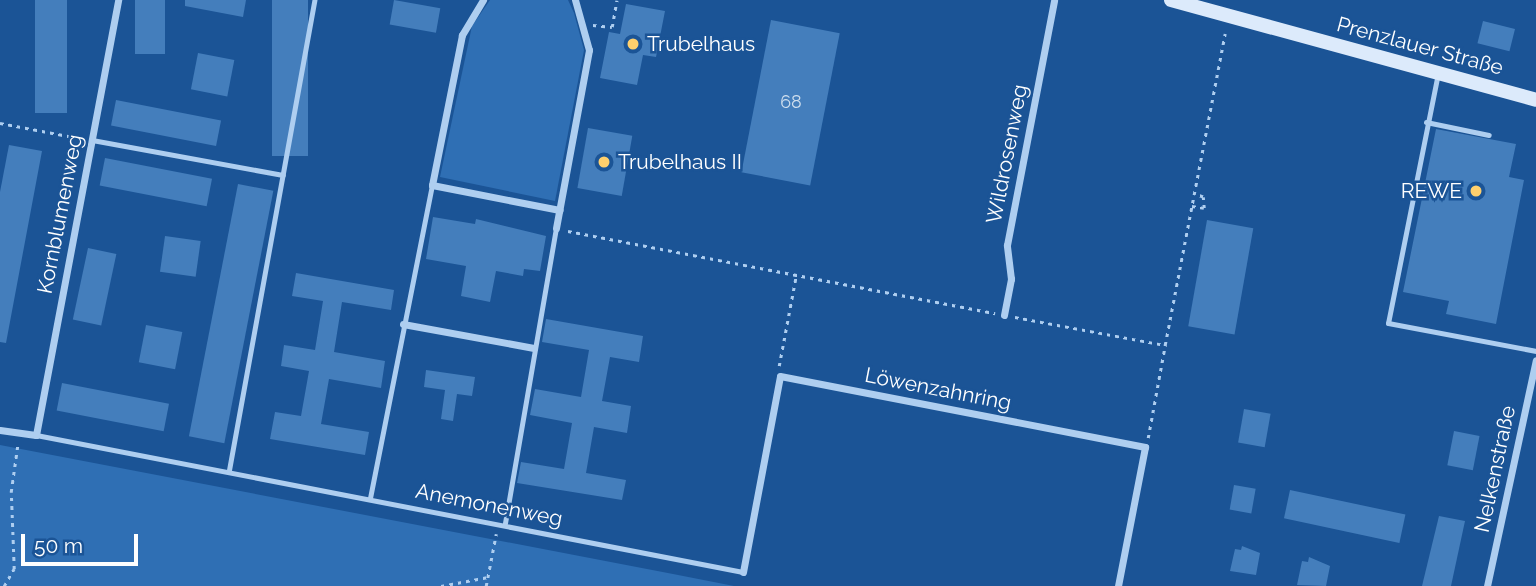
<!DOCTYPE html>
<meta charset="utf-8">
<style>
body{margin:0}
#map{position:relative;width:1536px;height:586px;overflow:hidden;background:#1b5496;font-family:Raleway,sans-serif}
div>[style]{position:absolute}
.green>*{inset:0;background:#2f6fb4}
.building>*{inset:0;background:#447ebc;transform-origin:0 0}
.path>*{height:2.5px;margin-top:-1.25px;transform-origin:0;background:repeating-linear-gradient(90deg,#aecef0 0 3.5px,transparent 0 8.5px)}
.service>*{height:5px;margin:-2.5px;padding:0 2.5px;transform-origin:2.5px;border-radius:2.5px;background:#aecef0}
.minor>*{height:7px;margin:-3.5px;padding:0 3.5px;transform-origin:3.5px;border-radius:3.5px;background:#aecef0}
.secondary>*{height:14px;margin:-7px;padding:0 7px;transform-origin:7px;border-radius:7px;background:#dceafb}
.dots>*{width:19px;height:19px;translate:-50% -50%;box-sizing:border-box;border:4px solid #1b5496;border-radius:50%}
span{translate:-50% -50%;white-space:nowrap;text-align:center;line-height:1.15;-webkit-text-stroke:5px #1b5496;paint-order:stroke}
.number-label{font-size:18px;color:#d0dfee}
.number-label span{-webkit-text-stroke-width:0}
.poi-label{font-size:21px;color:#fff}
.left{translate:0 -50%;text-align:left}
.right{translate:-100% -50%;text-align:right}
.street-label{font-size:21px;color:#fff}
.scale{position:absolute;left:21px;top:534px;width:117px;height:32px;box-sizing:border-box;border:4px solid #fff;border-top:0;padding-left:9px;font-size:21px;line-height:24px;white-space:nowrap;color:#fff;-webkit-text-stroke:5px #1b5496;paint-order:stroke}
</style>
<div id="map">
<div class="green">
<div style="clip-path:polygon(490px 0,568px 0,574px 13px,584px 50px,555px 201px,440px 177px,472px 26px)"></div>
<div style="clip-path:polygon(0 445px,673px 574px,734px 586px,0 586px)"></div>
</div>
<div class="building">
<div style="left:35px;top:0;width:32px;height:113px"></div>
<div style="left:135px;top:0;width:30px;height:54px"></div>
<div style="clip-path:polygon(185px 0,246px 0,243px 17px,185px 6px)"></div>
<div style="left:272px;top:0;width:36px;height:156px"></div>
<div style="left:394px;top:0;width:47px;height:25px;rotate:10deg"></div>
<div style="clip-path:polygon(626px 4px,665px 11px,656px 57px,643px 55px,637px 85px,600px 78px,609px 32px,620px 34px)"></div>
<div style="left:771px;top:20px;width:70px;height:155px;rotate:11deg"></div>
<div style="left:1483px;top:21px;width:33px;height:23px;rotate:14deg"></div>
<div style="left:198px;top:53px;width:37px;height:37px;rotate:11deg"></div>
<div style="left:116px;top:100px;width:107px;height:26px;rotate:11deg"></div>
<div style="left:588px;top:128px;width:45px;height:61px;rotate:10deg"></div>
<div style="clip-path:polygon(1436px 129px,1516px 144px,1509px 177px,1524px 180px,1496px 324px,1446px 314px,1449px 301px,1403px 292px)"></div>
<div style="clip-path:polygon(9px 145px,42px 151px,6px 343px,0 342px,0 192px)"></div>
<div style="left:105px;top:158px;width:109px;height:28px;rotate:11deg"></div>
<div style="left:238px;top:184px;width:36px;height:257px;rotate:11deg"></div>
<div style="clip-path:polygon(433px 217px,475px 224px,476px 219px,546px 236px,540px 271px,524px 269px,523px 276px,496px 271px,490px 302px,461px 296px,466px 266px,426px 259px)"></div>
<div style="left:1207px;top:220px;width:47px;height:108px;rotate:10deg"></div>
<div style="left:165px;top:236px;width:36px;height:36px;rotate:8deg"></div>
<div style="left:88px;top:248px;width:29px;height:73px;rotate:12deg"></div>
<div style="clip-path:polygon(296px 273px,394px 290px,391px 310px,342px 302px,334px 352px,385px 361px,381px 388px,329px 379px,321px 424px,369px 432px,365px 455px,270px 439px,275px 412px,301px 416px,309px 371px,281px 366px,284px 345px,315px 350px,323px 301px,292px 296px)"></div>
<div style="clip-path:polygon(546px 319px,643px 336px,639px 362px,610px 357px,602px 401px,631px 406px,627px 433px,594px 427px,586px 473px,626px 480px,622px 500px,517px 483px,521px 462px,564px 469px,572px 423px,530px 415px,535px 389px,581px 397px,589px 350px,542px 342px)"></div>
<div style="left:146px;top:325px;width:37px;height:38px;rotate:11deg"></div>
<div style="clip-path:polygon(426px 370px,475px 377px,472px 396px,457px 394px,453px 421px,441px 419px,445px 390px,424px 387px)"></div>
<div style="left:62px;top:383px;width:109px;height:28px;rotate:11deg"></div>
<div style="left:1244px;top:409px;width:27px;height:34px;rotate:10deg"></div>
<div style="left:1454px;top:431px;width:26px;height:35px;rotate:11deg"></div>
<div style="left:1234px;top:485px;width:22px;height:25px;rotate:10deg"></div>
<div style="left:1290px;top:490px;width:118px;height:29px;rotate:12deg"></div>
<div style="clip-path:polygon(1439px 516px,1465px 521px,1451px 586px,1422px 586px)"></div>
<div style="clip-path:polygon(1242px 546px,1260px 553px,1256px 575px,1230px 571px,1235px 549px,1241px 550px)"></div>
<div style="clip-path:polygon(1309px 557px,1330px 566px,1326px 586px,1297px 585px,1302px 561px,1308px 562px)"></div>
</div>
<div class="path">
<div style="left:593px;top:25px;width:19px;rotate:6deg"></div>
<div style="left:612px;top:27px;width:27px;rotate:-80deg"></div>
<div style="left:0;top:123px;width:80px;rotate:10.8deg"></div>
<div style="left:1192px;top:206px;width:12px;rotate:9deg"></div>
<div style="left:1204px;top:208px;width:11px;rotate:-95deg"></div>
<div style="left:1203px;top:197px;width:9px;rotate:-159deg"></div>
<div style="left:568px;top:231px;width:435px;rotate:10.9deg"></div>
<div style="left:1015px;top:317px;width:153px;rotate:10.6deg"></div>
<div style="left:1165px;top:345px;width:317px;rotate:-79.1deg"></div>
<div style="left:779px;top:366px;width:92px;rotate:-79.3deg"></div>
<div style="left:1148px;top:438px;width:95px;rotate:-79.6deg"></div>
<div style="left:4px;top:586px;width:20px;rotate:-60deg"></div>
<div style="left:14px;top:569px;width:77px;rotate:-92.2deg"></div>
<div style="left:11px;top:492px;width:50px;rotate:-82deg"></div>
<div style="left:441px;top:586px;width:48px;rotate:-10.8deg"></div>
<div style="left:486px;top:586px;width:53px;rotate:-79.1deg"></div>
</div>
<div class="service">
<div style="left:1438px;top:73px;width:255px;rotate:101.3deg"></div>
<div style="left:1388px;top:323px;width:151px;rotate:10.7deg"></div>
<div style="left:1426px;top:122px;width:64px;rotate:11.7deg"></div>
<div style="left:92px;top:140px;width:194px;rotate:10.4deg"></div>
<div style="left:36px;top:435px;width:720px;rotate:10.97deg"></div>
<div style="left:229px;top:470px;width:478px;rotate:-79.7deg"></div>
<div style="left:370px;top:498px;width:319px;rotate:-78.8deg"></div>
<div style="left:505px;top:523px;width:299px;rotate:-80.2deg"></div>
</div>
<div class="minor">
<div style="left:483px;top:0;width:41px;rotate:121deg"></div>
<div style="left:462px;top:35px;width:153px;rotate:101.3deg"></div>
<div style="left:432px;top:185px;width:130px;rotate:11.1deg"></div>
<div style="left:556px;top:228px;width:181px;rotate:-79.5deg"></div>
<div style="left:589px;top:50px;width:52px;rotate:-105.6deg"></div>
<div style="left:1004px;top:315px;width:37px;rotate:-79deg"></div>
<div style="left:1011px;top:279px;width:34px;rotate:-97deg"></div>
<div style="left:1007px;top:245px;width:249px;rotate:-79.1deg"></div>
<div style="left:403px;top:324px;width:133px;rotate:10.4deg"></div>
<div style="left:0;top:430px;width:36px;rotate:8deg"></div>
<div style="left:36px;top:435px;width:443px;rotate:-79.3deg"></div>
<div style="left:743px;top:572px;width:199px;rotate:-79.3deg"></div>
<div style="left:780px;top:376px;width:372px;rotate:11deg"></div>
<div style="left:1145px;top:447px;width:142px;rotate:101deg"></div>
<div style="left:1487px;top:586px;width:231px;rotate:-77.8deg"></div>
</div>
<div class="secondary">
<div style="left:1171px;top:0;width:378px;rotate:15.3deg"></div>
</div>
<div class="dots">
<div style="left:633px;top:44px;background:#ffd06d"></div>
<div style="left:604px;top:162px;background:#ffd06d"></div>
<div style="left:1476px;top:191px;background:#ffd06d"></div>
</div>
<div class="number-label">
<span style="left:791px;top:102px">68</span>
</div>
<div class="poi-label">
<span class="left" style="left:647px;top:44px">Trubelhaus</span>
<span class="left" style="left:618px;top:162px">Trubelhaus II</span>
<span class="right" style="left:1462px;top:191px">REWE</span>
</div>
<div class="street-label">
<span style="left:1420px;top:46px;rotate:15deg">Prenzlauer Straße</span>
<span style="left:1007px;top:154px;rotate:-79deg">Wildrosenweg</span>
<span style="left:60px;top:214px;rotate:-79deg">Kornblumenweg</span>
<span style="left:938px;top:389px;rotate:11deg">Löwenzahnring</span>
<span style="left:1495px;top:469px;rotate:-78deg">Nelkenstraße</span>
<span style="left:489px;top:505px;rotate:11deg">Anemonenweg</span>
</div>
<div class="scale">50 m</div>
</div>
